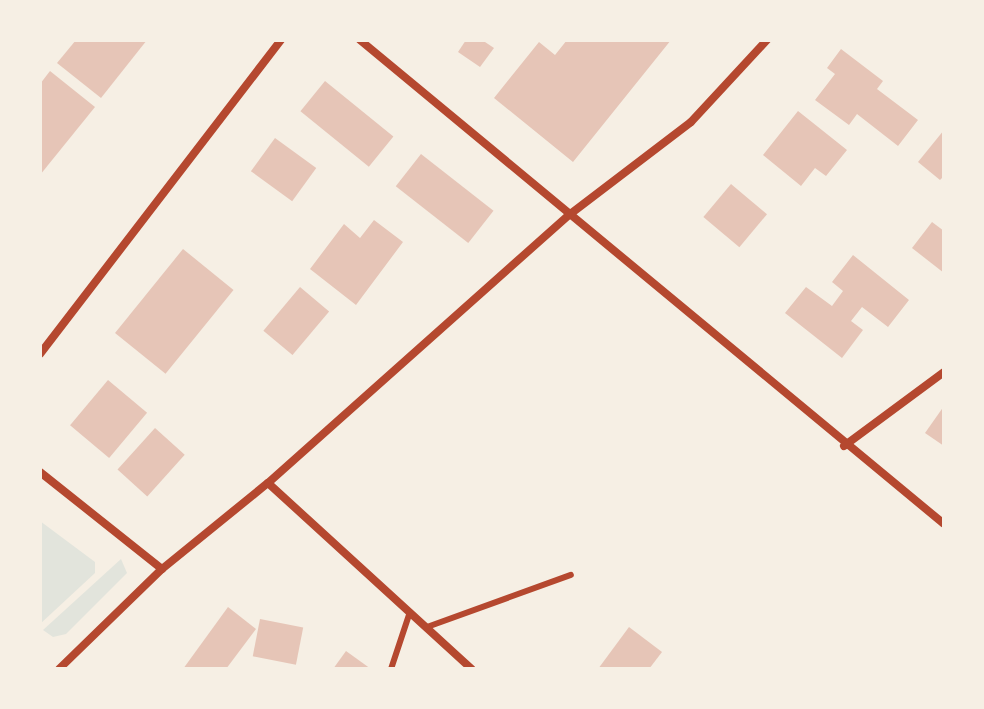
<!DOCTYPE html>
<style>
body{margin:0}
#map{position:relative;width:984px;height:709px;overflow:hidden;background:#f6efe4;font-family:"Roboto Serif",serif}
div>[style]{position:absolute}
.green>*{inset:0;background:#e2e4dc}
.building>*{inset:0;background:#e6c5b7;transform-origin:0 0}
.service>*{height:6px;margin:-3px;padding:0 3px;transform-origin:3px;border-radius:3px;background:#b5482f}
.minor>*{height:8px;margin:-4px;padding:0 4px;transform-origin:4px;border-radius:4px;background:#b5482f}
span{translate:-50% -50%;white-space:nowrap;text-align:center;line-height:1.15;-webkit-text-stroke:6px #f6efe4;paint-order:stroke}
.frame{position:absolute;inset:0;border:42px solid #f6efe4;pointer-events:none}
</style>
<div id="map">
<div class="green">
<div style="clip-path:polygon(40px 521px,95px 562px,95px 573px,40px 624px)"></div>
<div style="clip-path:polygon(121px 559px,127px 573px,66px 634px,53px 637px,43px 630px)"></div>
</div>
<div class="building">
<div style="clip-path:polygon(76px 40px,147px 40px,101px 98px,57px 63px)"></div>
<div style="clip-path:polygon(466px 40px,482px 40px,494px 48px,480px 67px,458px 52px)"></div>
<div style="clip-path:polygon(567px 40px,671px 40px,573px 162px,494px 98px,539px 42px,555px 55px)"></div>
<div style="clip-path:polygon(841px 49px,883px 81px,877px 89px,918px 120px,898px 146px,857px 114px,849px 125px,815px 100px,835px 74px,827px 68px)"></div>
<div style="clip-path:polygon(50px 71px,95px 107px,40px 175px,40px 84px)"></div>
<div style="left:325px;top:81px;width:88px;height:39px;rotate:39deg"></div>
<div style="clip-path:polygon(798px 111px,847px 150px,826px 176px,815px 168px,801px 186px,763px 155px)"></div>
<div style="clip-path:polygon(944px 130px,944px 176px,940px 180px,918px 162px)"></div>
<div style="left:275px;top:138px;width:51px;height:41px;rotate:36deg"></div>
<div style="left:421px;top:154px;width:92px;height:41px;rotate:38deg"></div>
<div style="left:731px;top:184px;width:47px;height:43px;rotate:40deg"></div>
<div style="clip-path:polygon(374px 220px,403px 242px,356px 305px,310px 269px,344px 224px,360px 238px)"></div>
<div style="clip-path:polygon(932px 222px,944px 231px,944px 273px,912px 248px)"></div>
<div style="left:183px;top:249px;width:65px;height:108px;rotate:39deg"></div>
<div style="clip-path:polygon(853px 255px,909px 300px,888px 327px,862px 307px,851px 321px,863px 330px,842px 358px,785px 313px,806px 287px,832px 306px,843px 291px,832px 282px)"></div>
<div style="left:300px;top:287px;width:38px;height:57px;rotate:40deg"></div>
<div style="left:108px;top:380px;width:51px;height:59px;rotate:40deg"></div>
<div style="clip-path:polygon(944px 406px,944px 446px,925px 433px)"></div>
<div style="left:155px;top:428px;width:40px;height:56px;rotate:42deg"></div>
<div style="clip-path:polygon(228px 607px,256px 629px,226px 669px,183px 669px)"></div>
<div style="left:260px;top:619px;width:44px;height:38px;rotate:11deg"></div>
<div style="clip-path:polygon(629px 627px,662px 652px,649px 669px,598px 669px)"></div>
<div style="clip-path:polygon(346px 651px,371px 669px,333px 669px)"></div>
</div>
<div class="service">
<div style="left:427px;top:627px;width:153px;rotate:-19.9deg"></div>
<div style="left:391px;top:669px;width:60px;rotate:-71.6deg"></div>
</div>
<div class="minor">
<div style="left:360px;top:40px;width:758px;rotate:39.65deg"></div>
<div style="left:40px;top:354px;width:396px;rotate:-52.5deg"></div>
<div style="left:844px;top:446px;width:124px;rotate:-36.5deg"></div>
<div style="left:40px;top:472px;width:156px;rotate:38.5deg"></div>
<div style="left:268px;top:483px;width:276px;rotate:42.4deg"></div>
<div style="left:59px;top:669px;width:144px;rotate:-44.2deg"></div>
<div style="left:162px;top:569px;width:136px;rotate:-39.1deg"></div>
<div style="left:268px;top:483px;width:403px;rotate:-41.7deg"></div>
<div style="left:569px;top:215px;width:153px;rotate:-37.3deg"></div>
<div style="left:691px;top:122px;width:112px;rotate:-47.2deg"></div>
</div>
<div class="frame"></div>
</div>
